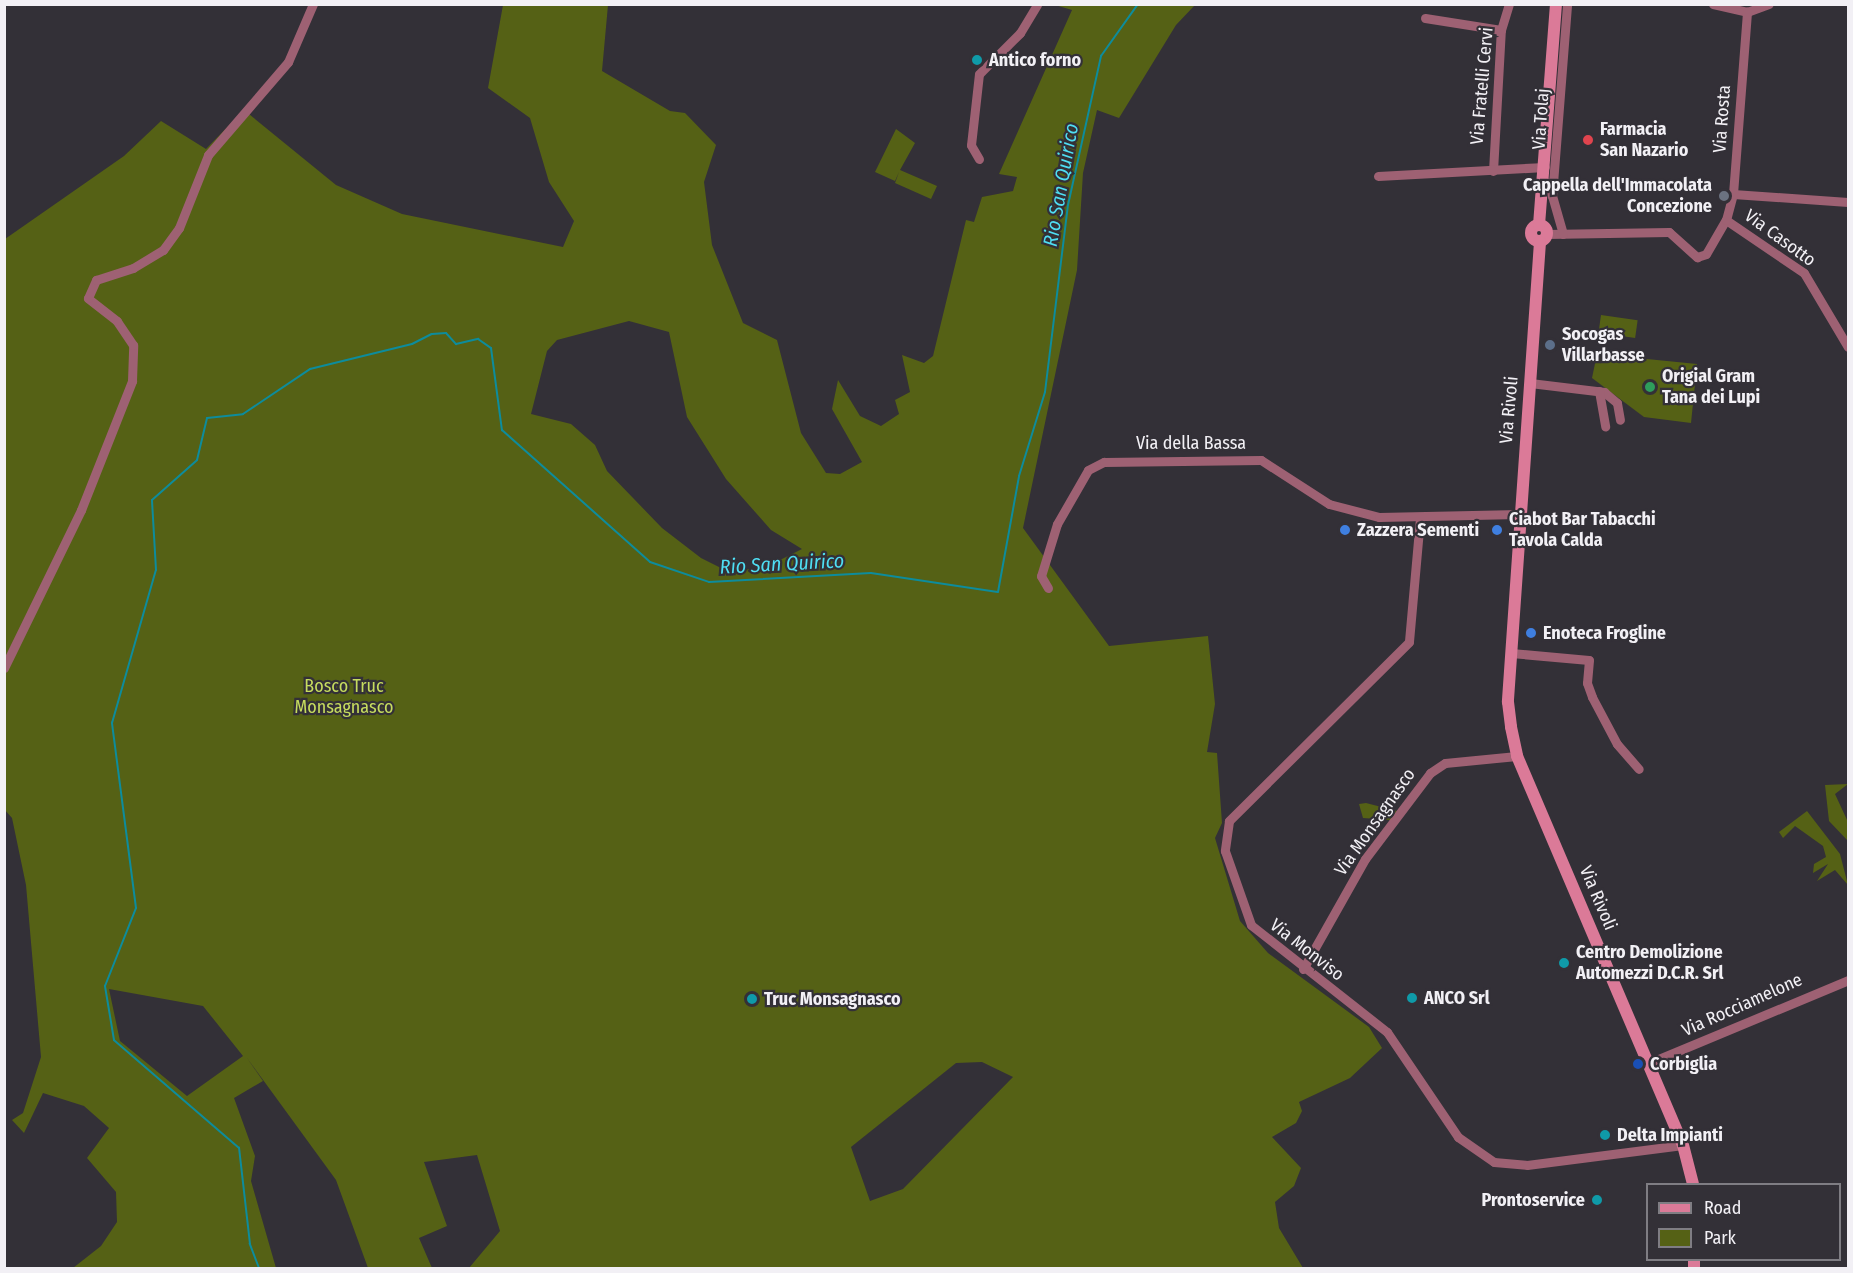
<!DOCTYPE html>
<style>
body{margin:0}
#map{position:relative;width:1853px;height:1273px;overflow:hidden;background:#333037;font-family:"Fira Sans Condensed",sans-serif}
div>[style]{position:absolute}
.green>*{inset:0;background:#556115;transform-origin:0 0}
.stream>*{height:2px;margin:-1px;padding:0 1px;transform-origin:1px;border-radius:1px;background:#0d8c9c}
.street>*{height:9px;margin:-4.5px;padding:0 4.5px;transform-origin:4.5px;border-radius:4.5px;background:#9e6173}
.secondary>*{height:12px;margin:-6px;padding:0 6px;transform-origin:6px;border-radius:6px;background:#db7a98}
.secondary>.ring{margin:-6px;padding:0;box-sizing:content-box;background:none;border:12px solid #db7a98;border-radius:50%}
.dots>*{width:16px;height:16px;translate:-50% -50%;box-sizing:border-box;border:3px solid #333037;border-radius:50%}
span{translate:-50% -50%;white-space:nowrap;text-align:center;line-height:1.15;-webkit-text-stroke:4.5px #333037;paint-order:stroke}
.poi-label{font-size:18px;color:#f2f0f5;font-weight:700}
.left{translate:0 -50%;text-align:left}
.right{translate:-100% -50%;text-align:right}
.street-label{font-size:18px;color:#f2f0f5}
.park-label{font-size:18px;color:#c6dc5e}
.water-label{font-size:20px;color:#4fdef3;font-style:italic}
.frame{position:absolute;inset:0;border:6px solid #f2f0f5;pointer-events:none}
.legend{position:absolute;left:1646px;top:1183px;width:195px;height:78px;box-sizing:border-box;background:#333037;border:2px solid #7f7d83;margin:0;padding:8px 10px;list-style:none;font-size:18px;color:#f2f0f5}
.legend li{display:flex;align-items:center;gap:12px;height:30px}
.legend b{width:30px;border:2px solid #7f7d83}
</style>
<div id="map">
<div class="green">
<div style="clip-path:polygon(evenodd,503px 5px,608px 5px,602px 71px,670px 111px,685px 113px,716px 145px,704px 182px,712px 245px,743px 323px,777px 340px,801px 433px,826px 473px,840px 474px,862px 462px,832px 409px,838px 380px,860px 416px,881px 426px,899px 414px,895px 400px,910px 392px,902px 355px,924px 363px,933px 356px,966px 220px,974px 222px,982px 197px,1013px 191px,1017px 177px,999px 174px,1072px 10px,1055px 5px,1195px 5px,1176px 25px,1119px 118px,1097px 110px,1083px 173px,1077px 270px,1023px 528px,1109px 646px,1208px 636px,1215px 704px,1207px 752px,1217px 753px,1222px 823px,1215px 838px,1240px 921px,1268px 953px,1369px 1027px,1382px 1048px,1350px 1078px,1299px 1102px,1302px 1111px,1296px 1123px,1272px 1137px,1301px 1168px,1294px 1186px,1275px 1202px,1279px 1228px,1303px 1268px,469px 1268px,500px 1231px,477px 1155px,424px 1162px,447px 1226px,419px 1238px,432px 1268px,368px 1268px,336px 1180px,247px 1058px,263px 1081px,234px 1098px,255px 1156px,251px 1181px,276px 1268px,73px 1268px,101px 1246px,117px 1222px,116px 1192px,87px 1158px,109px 1128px,84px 1106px,43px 1093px,24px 1133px,12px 1120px,23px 1113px,41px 1057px,26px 885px,12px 818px,4px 809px,5px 239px,124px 156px,161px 121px,206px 149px,244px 110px,336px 185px,402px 214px,563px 247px,574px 221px,549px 182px,530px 118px,488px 88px,503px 5px,629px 321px,669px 332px,687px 417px,726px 479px,771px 530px,802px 549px,762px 569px,725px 570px,701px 558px,662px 528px,607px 471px,595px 445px,571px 424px,531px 414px,547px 351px,557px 340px,629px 321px,503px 5px,109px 989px,203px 1006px,243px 1056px,187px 1096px,120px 1041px,109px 989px,503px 5px,982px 1062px,1013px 1077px,903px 1189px,870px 1201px,851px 1147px,956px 1063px,982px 1062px)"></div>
<div style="clip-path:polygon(896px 129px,915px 143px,900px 170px,937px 186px,931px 199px,895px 183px,899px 172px,895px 181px,875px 172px)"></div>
<div style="left:1601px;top:315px;width:37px;height:18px;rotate:8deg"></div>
<div style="clip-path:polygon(1597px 354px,1697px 364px,1691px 423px,1644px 417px,1592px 378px)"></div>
<div style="clip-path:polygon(1848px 784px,1835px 794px,1848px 822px,1848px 841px,1829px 821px,1825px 785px)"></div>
<div style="clip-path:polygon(1366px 803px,1397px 811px,1391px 820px,1363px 818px,1359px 804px)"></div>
<div style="clip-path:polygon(1807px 811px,1840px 854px,1848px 885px,1835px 870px,1817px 881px,1828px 864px,1813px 873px,1814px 864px,1826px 857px,1823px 846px,1795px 826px,1783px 838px,1779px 832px)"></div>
</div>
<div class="stream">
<div style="left:259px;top:1268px;width:26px;rotate:-111deg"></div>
<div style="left:250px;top:1244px;width:97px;rotate:-96.5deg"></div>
<div style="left:239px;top:1148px;width:165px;rotate:-139.2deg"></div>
<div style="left:114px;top:1040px;width:55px;rotate:-99.5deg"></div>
<div style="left:105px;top:986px;width:84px;rotate:-68.3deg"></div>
<div style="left:136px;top:908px;width:187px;rotate:-97.4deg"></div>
<div style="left:112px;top:723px;width:159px;rotate:-74deg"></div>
<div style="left:156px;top:570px;width:70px;rotate:-93.3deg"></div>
<div style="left:152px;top:500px;width:60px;rotate:-41.6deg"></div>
<div style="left:197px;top:460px;width:43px;rotate:-76.6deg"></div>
<div style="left:207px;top:418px;width:36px;rotate:-6deg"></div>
<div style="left:243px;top:414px;width:81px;rotate:-33.9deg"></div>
<div style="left:310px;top:369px;width:105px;rotate:-13.8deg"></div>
<div style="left:412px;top:344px;width:22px;rotate:-27deg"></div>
<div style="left:432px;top:334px;width:14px;rotate:-4deg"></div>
<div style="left:446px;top:333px;width:15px;rotate:48deg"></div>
<div style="left:456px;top:344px;width:23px;rotate:-13deg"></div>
<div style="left:478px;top:339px;width:16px;rotate:35deg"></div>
<div style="left:491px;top:348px;width:83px;rotate:82.4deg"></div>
<div style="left:502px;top:430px;width:198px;rotate:41.7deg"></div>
<div style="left:650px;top:562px;width:62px;rotate:18.7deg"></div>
<div style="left:709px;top:582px;width:162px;rotate:-3.2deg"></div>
<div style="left:871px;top:573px;width:128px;rotate:8.5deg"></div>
<div style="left:998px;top:592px;width:118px;rotate:-79.7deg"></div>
<div style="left:1019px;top:476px;width:88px;rotate:-72.8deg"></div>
<div style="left:1045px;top:392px;width:188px;rotate:-83deg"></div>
<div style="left:1068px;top:205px;width:153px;rotate:-77.5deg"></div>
<div style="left:1101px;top:56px;width:64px;rotate:-54.6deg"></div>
</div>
<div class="street">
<div style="left:1713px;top:4px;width:35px;rotate:13deg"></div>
<div style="left:1747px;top:12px;width:23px;rotate:-20deg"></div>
<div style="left:1425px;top:18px;width:77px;rotate:9deg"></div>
<div style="left:979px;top:159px;width:16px;rotate:-120deg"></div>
<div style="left:971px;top:145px;width:71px;rotate:-83.6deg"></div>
<div style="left:979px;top:74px;width:58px;rotate:-45deg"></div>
<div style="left:1020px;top:33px;width:33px;rotate:-59deg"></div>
<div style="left:1493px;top:171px;width:141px;rotate:-86.8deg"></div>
<div style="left:1501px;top:30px;width:27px;rotate:-73deg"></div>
<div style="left:1378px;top:176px;width:167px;rotate:-3.1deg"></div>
<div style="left:1733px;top:194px;width:115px;rotate:4deg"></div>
<div style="left:1726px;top:220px;width:94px;rotate:34.2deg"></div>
<div style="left:1804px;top:273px;width:86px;rotate:59.3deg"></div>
<div style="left:1547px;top:234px;width:122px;rotate:-0.9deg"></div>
<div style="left:1669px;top:232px;width:38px;rotate:42deg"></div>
<div style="left:1697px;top:257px;width:9px;rotate:-18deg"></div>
<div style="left:1706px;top:254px;width:39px;rotate:-60deg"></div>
<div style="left:1726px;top:220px;width:27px;rotate:-75deg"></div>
<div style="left:1733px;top:194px;width:183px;rotate:-85.6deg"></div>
<div style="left:1563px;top:234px;width:40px;rotate:-106deg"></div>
<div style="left:1552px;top:196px;width:193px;rotate:-85.5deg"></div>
<div style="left:1530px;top:383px;width:75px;rotate:6.9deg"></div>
<div style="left:1604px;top:392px;width:17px;rotate:40deg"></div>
<div style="left:1617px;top:403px;width:17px;rotate:80deg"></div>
<div style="left:1599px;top:391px;width:36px;rotate:80deg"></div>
<div style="left:1420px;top:518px;width:124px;rotate:95.1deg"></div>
<div style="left:1409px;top:642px;width:254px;rotate:135.2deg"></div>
<div style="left:1229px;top:821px;width:30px;rotate:98deg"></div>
<div style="left:1225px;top:851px;width:78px;rotate:70.6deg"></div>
<div style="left:1251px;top:925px;width:173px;rotate:38.2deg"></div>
<div style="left:1387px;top:1032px;width:127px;rotate:55.9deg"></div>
<div style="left:1458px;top:1137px;width:44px;rotate:34.8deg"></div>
<div style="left:1494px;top:1162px;width:33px;rotate:5deg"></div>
<div style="left:1527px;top:1165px;width:157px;rotate:-7.3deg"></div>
<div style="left:1048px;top:588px;width:14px;rotate:-120deg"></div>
<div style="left:1041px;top:576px;width:54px;rotate:-72.9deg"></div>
<div style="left:1057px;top:524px;width:62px;rotate:-60.1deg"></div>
<div style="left:1088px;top:470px;width:18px;rotate:-27deg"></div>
<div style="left:1104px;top:462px;width:157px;rotate:-0.7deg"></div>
<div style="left:1261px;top:460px;width:81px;rotate:32.9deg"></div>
<div style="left:1329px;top:504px;width:52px;rotate:14.6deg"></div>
<div style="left:1379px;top:517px;width:140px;rotate:-1.2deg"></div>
<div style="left:1511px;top:653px;width:78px;rotate:5.1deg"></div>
<div style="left:1589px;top:660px;width:23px;rotate:95deg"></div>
<div style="left:1587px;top:683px;width:15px;rotate:70deg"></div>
<div style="left:1592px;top:697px;width:53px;rotate:62deg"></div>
<div style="left:1617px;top:744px;width:33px;rotate:49deg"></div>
<div style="left:4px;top:668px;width:176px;rotate:-64deg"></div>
<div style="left:81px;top:510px;width:139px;rotate:-68.4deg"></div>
<div style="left:132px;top:381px;width:36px;rotate:-88deg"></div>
<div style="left:133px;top:345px;width:29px;rotate:-124deg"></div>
<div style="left:117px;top:321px;width:37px;rotate:-142deg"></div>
<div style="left:88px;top:298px;width:20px;rotate:-66deg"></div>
<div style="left:96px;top:280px;width:39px;rotate:-18deg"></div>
<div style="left:133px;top:268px;width:35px;rotate:-31deg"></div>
<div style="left:163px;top:250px;width:27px;rotate:-54deg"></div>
<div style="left:179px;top:228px;width:79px;rotate:-68.3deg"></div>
<div style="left:208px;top:155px;width:123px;rotate:-49.3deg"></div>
<div style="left:288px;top:62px;width:63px;rotate:-66.7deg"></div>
<div style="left:1303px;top:969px;width:126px;rotate:-60.6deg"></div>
<div style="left:1365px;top:859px;width:108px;rotate:-52.9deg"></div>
<div style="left:1430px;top:773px;width:18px;rotate:-34deg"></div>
<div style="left:1445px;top:763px;width:72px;rotate:-5.6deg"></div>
<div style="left:1649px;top:1063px;width:216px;rotate:-22.6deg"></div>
</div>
<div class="secondary">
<div class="ring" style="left:1531px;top:225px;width:4px;height:4px"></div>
<div style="left:1539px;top:225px;width:222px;rotate:-85.6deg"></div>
<div style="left:1540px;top:242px;width:461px;rotate:94deg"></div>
<div style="left:1508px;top:702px;width:25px;rotate:83deg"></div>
<div style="left:1511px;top:727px;width:30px;rotate:78deg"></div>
<div style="left:1517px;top:756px;width:423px;rotate:66.9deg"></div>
<div style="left:1683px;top:1145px;width:40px;rotate:75.6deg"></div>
<div style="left:1694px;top:1268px;width:8px;rotate:-90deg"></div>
</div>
<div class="dots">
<div style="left:977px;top:60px;background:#0f9aa8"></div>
<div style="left:1588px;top:140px;background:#e0444e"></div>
<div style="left:1724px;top:196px;background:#6b7280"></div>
<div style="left:1550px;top:345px;background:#5c6f8a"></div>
<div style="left:1650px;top:387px;background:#2e9e5b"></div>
<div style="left:1345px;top:530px;background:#3f7fe0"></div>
<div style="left:1497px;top:530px;background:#3f7fe0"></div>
<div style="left:1531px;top:633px;background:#3f7fe0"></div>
<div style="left:1564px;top:963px;background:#0f9aa8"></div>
<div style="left:1412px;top:998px;background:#0f9aa8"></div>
<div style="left:752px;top:999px;background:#0f9aa8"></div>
<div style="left:1638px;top:1064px;background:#1a4fb4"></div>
<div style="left:1605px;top:1135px;background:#0f9aa8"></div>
<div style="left:1597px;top:1200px;background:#0f9aa8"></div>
</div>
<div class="poi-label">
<span class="left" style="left:989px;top:60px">Antico forno</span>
<span class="left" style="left:1600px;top:140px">Farmacia<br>San Nazario</span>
<span class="right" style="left:1712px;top:196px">Cappella dell'Immacolata<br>Concezione</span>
<span class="left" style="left:1562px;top:345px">Socogas<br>Villarbasse</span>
<span class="left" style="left:1662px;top:387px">Origial Gram<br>Tana dei Lupi</span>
<span class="left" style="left:1509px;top:530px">Ciabot Bar Tabacchi<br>Tavola Calda</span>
<span class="left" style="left:1357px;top:530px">Zazzera Sementi</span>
<span class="left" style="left:1543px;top:633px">Enoteca Frogline</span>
<span class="left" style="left:1576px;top:963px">Centro Demolizione<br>Automezzi D.C.R. Srl</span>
<span class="left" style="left:1424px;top:998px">ANCO Srl</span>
<span class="left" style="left:764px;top:999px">Truc Monsagnasco</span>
<span class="left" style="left:1650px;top:1064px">Corbiglia</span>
<span class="left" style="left:1617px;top:1135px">Delta Impianti</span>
<span class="right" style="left:1585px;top:1200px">Prontoservice</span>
</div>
<div class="street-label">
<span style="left:1482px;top:86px;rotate:-85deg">Via Fratelli Cervi</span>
<span style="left:1541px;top:119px;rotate:-86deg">Via Tolaj</span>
<span style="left:1722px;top:119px;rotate:-86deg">Via Rosta</span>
<span style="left:1780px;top:238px;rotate:36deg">Via Casotto</span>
<span style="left:1509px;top:410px;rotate:-85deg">Via Rivoli</span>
<span style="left:1191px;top:443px">Via della Bassa</span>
<span style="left:1375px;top:822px;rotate:-55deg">Via Monsagnasco</span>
<span style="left:1598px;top:898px;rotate:67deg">Via Rivoli</span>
<span style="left:1307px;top:950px;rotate:38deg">Via Monviso</span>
<span style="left:1742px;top:1005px;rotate:-24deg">Via Rocciamelone</span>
</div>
<div class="park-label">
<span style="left:344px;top:697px">Bosco Truc<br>Monsagnasco</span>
</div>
<div class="water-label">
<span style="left:1061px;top:185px;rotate:-80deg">Rio San Quirico</span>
<span style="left:782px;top:564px;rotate:-3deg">Rio San Quirico</span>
</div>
<div class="frame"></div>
<ul class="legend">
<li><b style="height:8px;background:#db7a98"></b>Road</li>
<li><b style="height:16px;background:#556115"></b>Park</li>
</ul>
</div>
